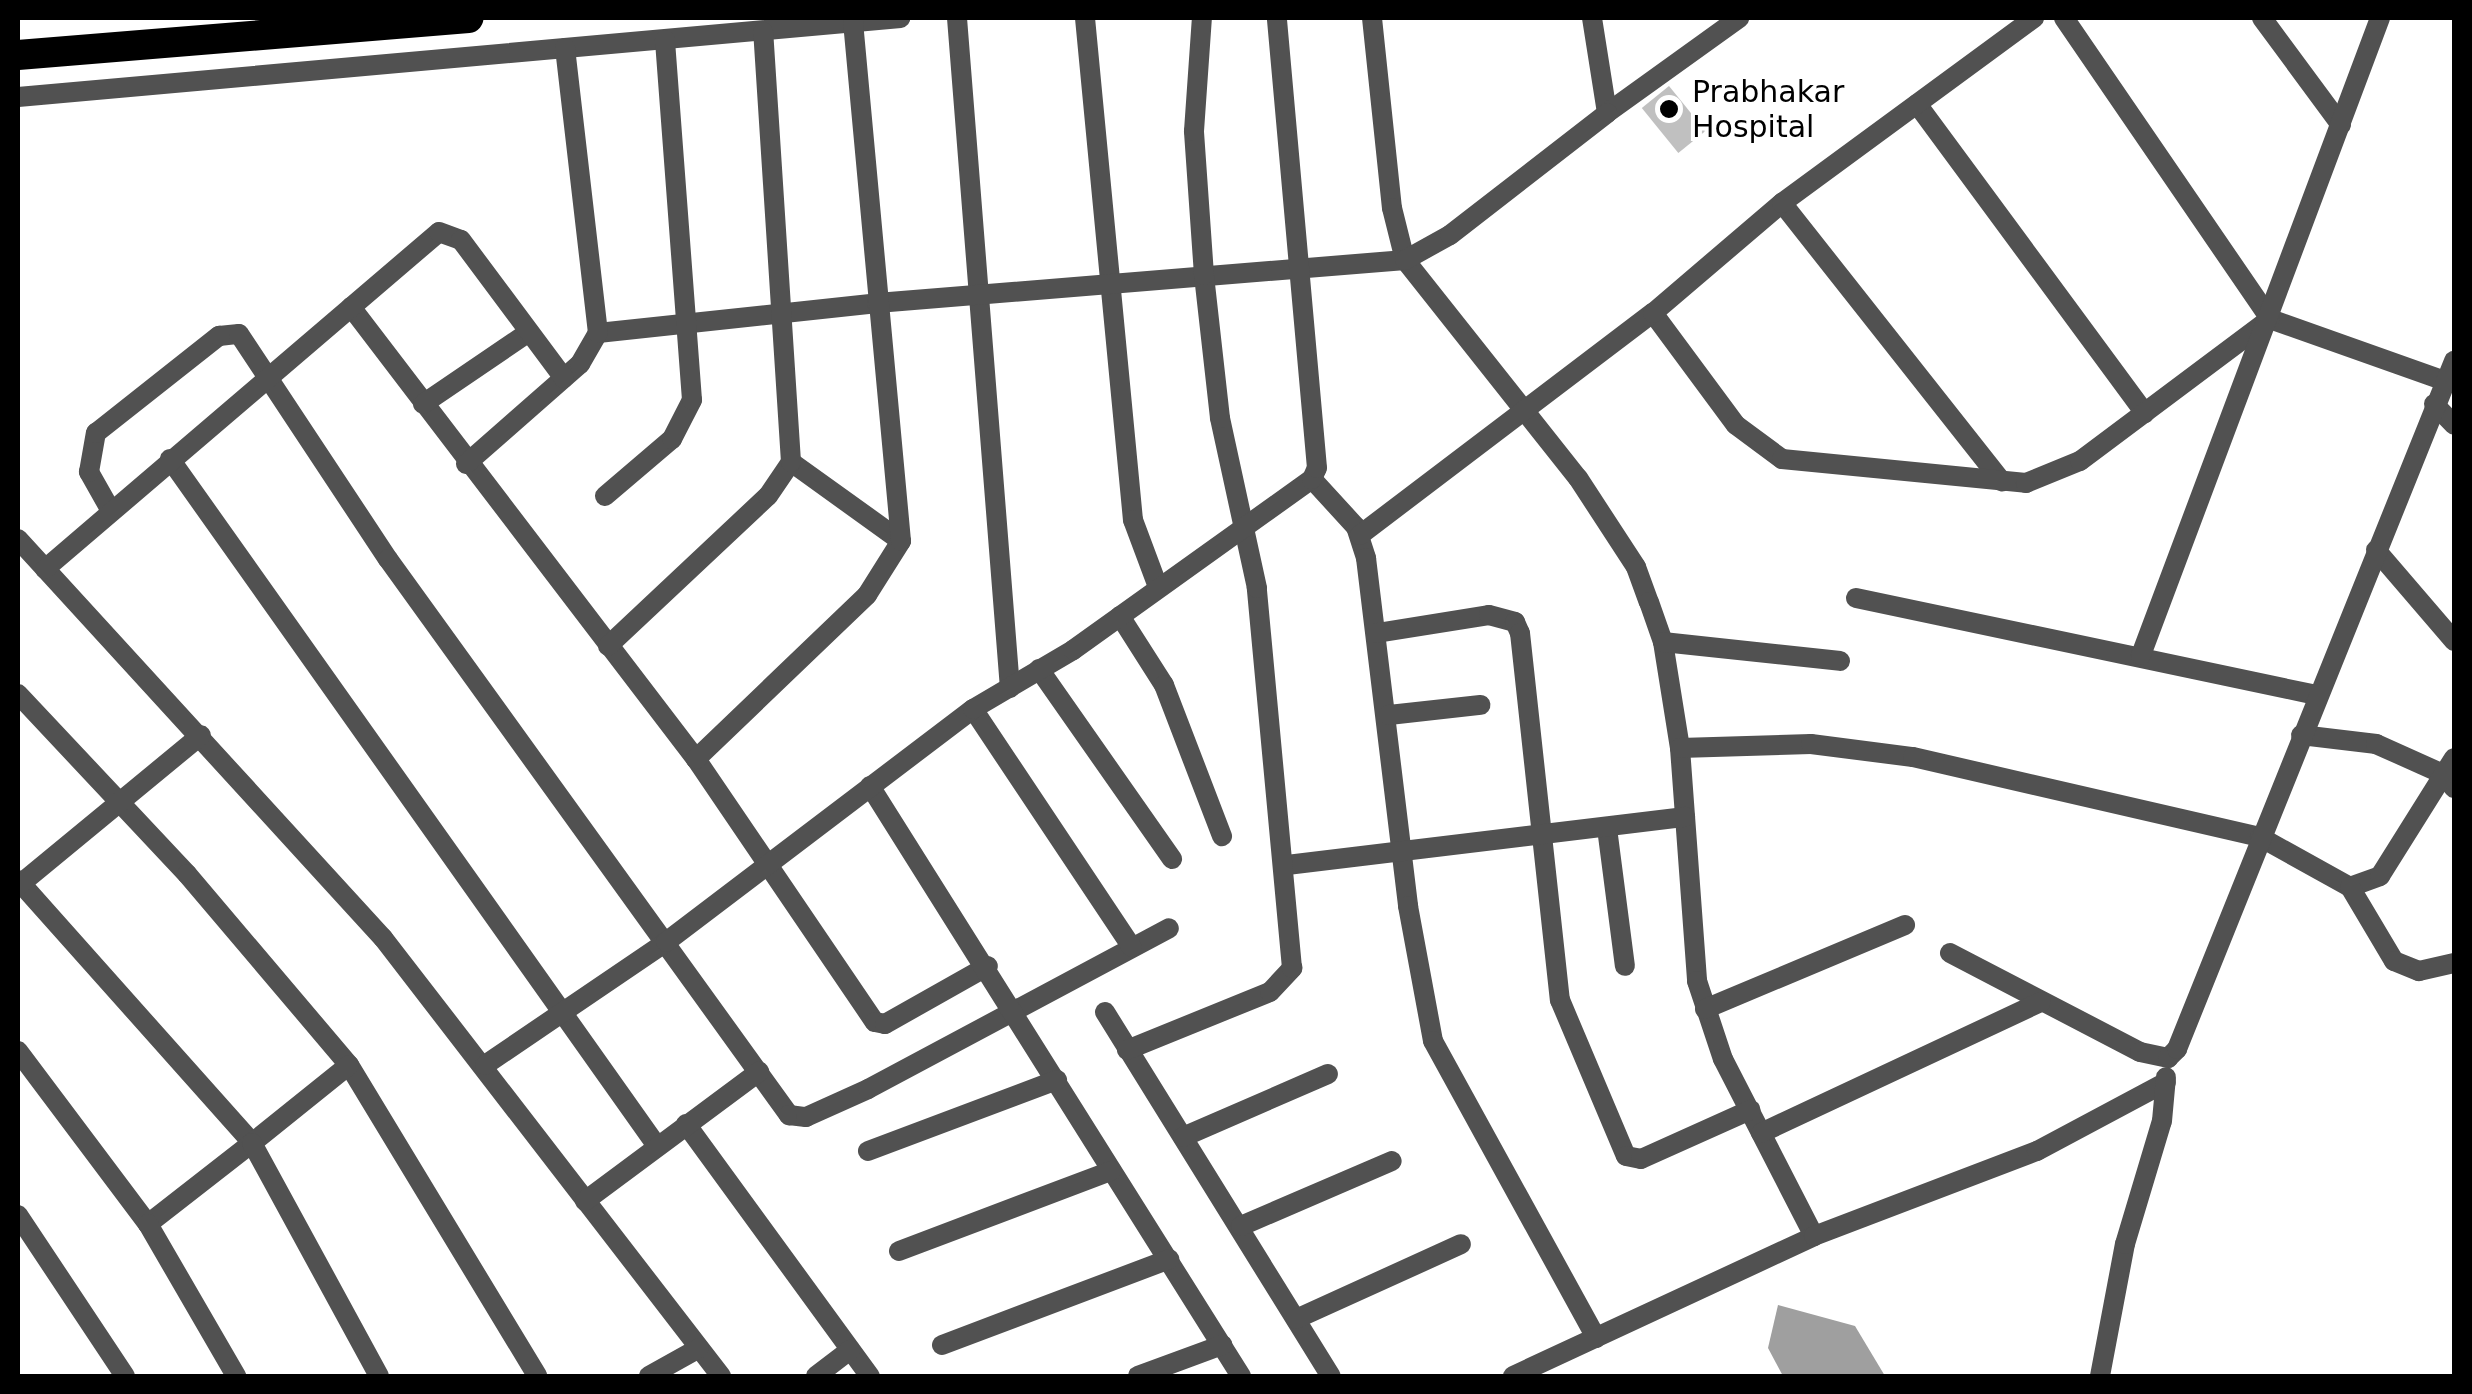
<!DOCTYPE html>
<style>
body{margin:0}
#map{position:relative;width:2472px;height:1394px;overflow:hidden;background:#fff;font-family:"DejaVu Sans",sans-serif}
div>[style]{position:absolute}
.water>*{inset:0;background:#9f9f9f}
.building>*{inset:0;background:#c0c0c0;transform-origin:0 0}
.minor>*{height:20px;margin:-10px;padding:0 10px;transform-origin:10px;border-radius:10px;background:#515151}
.highway>*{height:30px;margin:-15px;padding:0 15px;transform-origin:15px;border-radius:15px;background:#000}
.dots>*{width:28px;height:28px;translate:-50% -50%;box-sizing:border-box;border:5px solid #fff;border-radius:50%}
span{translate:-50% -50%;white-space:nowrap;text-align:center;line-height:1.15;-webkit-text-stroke:8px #fff;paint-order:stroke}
.poi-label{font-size:30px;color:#000}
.left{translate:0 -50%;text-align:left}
.frame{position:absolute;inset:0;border:20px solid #000;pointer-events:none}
</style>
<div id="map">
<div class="water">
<div style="clip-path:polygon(1778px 1305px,1855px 1326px,1885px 1376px,1783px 1376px,1768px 1348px)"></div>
</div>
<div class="building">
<div style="left:1669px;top:86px;width:58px;height:35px;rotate:51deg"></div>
</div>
<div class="minor">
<div style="left:957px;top:18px;width:672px;rotate:85.48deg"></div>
<div style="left:1085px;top:18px;width:504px;rotate:84.54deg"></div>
<div style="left:1133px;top:520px;width:72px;rotate:69.5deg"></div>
<div style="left:1372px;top:18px;width:191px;rotate:84deg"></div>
<div style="left:1392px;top:208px;width:54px;rotate:76deg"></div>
<div style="left:1405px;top:260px;width:278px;rotate:51.6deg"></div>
<div style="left:1578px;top:478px;width:106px;rotate:56.9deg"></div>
<div style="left:1636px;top:567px;width:37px;rotate:70deg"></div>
<div style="left:1649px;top:602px;width:42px;rotate:70.7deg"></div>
<div style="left:1663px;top:642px;width:107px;rotate:80.9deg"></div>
<div style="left:1680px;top:748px;width:234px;rotate:85.8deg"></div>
<div style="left:1697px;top:981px;width:82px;rotate:71.6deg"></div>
<div style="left:1723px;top:1059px;width:199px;rotate:62.8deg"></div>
<div style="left:1592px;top:18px;width:96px;rotate:81deg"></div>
<div style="left:1607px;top:113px;width:163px;rotate:-35.7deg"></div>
<div style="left:2064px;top:18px;width:365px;rotate:55.6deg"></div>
<div style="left:2270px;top:319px;width:186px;rotate:19.5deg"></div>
<div style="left:2262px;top:18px;width:133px;rotate:53.6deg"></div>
<div style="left:18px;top:97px;width:886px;rotate:-5.12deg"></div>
<div style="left:1917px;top:104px;width:384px;rotate:53.6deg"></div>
<div style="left:1782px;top:203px;width:355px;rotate:51.7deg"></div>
<div style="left:351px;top:307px;width:569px;rotate:52.65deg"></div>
<div style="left:696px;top:759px;width:318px;rotate:55.8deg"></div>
<div style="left:875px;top:1022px;width:10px;rotate:11deg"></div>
<div style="left:885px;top:1024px;width:118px;rotate:-29.4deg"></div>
<div style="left:1653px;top:313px;width:139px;rotate:53.5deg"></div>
<div style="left:1736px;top:425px;width:57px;rotate:36.5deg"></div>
<div style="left:1782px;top:459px;width:245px;rotate:5.6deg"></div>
<div style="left:2026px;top:483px;width:58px;rotate:-22.2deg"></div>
<div style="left:2080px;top:461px;width:237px;rotate:-36.8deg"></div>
<div style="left:598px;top:333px;width:281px;rotate:-6.1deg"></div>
<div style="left:877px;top:303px;width:530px;rotate:-4.66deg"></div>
<div style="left:1405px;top:260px;width:51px;rotate:-29.1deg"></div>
<div style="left:1450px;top:235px;width:199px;rotate:-37.8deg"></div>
<div style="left:423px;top:404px;width:128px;rotate:-34.2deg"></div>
<div style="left:2434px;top:404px;width:29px;rotate:46deg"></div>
<div style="left:170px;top:459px;width:842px;rotate:54.67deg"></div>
<div style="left:791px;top:462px;width:135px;rotate:35.7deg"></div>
<div style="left:466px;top:464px;width:152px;rotate:-41.3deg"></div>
<div style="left:580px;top:364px;width:36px;rotate:-60deg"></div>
<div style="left:598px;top:333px;width:287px;rotate:-96.6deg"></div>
<div style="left:1312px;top:479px;width:65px;rotate:47.5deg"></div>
<div style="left:1356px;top:527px;width:33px;rotate:72deg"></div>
<div style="left:1366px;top:558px;width:351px;rotate:83.1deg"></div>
<div style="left:1408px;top:906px;width:137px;rotate:79.5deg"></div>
<div style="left:1433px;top:1041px;width:339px;rotate:61.2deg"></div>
<div style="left:605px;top:496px;width:88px;rotate:-40.4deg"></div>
<div style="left:672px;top:439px;width:44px;rotate:-62.9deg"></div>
<div style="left:692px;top:400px;width:361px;rotate:-94.3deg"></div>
<div style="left:111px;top:511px;width:45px;rotate:-119.4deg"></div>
<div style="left:89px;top:472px;width:40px;rotate:-80deg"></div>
<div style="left:96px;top:433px;width:157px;rotate:-38.3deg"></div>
<div style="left:219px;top:336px;width:20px;rotate:-6deg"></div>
<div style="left:239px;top:334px;width:270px;rotate:56.5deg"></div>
<div style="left:388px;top:559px;width:686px;rotate:54.2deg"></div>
<div style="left:789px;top:1115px;width:17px;rotate:7deg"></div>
<div style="left:806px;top:1117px;width:68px;rotate:-24.3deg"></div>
<div style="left:868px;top:1089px;width:341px;rotate:-28.1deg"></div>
<div style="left:1360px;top:535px;width:368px;rotate:-37.2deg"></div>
<div style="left:1653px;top:313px;width:170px;rotate:-40.5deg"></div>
<div style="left:1782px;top:203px;width:313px;rotate:-36.3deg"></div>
<div style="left:18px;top:539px;width:541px;rotate:47.55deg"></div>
<div style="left:383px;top:938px;width:553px;rotate:52.34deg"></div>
<div style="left:2376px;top:550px;width:120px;rotate:49.4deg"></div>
<div style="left:45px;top:569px;width:518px;rotate:-40.54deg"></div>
<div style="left:439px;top:232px;width:23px;rotate:20deg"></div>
<div style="left:461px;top:240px;width:172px;rotate:53.3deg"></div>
<div style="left:1856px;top:598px;width:471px;rotate:11.9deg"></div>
<div style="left:1120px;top:616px;width:82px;rotate:57.5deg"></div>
<div style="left:1164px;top:685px;width:162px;rotate:69deg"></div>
<div style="left:1377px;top:633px;width:113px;rotate:-9.1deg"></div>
<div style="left:1489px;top:615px;width:27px;rotate:15deg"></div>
<div style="left:1515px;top:622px;width:12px;rotate:66deg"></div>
<div style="left:1520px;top:633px;width:369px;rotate:83.8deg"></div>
<div style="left:1560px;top:1000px;width:169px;rotate:67.1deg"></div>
<div style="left:1626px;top:1156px;width:15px;rotate:11deg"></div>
<div style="left:1641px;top:1159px;width:120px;rotate:-24.2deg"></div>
<div style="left:1663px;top:642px;width:178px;rotate:6.1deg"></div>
<div style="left:608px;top:646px;width:219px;rotate:-43.2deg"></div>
<div style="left:768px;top:496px;width:41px;rotate:-55.9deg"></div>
<div style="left:791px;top:462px;width:431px;rotate:-93.7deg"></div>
<div style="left:2141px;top:655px;width:680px;rotate:-69.43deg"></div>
<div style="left:1039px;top:669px;width:232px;rotate:55deg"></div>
<div style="left:18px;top:694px;width:247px;rotate:46.8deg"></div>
<div style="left:187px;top:874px;width:250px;rotate:49.7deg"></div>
<div style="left:349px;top:1065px;width:363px;rotate:58.8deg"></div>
<div style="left:973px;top:709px;width:286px;rotate:56.3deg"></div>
<div style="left:1389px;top:715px;width:92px;rotate:-6.3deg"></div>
<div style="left:2301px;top:735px;width:76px;rotate:6.8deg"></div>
<div style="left:2376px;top:744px;width:73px;rotate:24.1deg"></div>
<div style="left:2443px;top:774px;width:18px;rotate:52deg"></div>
<div style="left:1680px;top:748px;width:131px;rotate:-1.7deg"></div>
<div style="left:1811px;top:744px;width:103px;rotate:7.3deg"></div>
<div style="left:1913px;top:757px;width:356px;rotate:13deg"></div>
<div style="left:2260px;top:837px;width:103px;rotate:29.1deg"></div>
<div style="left:2350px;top:887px;width:32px;rotate:-20deg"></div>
<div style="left:2380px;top:876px;width:139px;rotate:-57.9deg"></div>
<div style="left:696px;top:759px;width:237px;rotate:-43.8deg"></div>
<div style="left:867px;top:595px;width:64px;rotate:-57.8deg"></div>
<div style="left:901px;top:541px;width:521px;rotate:-95.28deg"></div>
<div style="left:870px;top:786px;width:697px;rotate:57.84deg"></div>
<div style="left:1607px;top:828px;width:139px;rotate:82.6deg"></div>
<div style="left:1287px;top:865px;width:401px;rotate:-6.9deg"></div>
<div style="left:18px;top:880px;width:352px;rotate:48.3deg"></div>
<div style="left:252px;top:1143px;width:132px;rotate:142.1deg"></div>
<div style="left:18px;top:886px;width:237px;rotate:-39.5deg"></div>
<div style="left:2350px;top:887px;width:86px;rotate:59.3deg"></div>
<div style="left:2394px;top:961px;width:27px;rotate:22deg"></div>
<div style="left:2419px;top:971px;width:36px;rotate:-13deg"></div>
<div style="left:1950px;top:953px;width:214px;rotate:27.5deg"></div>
<div style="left:2140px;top:1052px;width:29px;rotate:12deg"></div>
<div style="left:2168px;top:1058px;width:13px;rotate:-45deg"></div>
<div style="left:2177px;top:1049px;width:742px;rotate:-68.07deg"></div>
<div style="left:1705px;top:1009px;width:217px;rotate:-22.8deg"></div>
<div style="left:1105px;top:1012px;width:428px;rotate:58.2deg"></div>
<div style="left:1127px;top:1050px;width:154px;rotate:-22.1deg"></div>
<div style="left:1270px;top:992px;width:33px;rotate:-47deg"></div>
<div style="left:1292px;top:968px;width:382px;rotate:-95.3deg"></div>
<div style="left:1257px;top:588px;width:174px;rotate:-102.3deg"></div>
<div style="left:1220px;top:418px;width:144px;rotate:-96.4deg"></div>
<div style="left:1204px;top:275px;width:144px;rotate:-94deg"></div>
<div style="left:1194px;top:131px;width:113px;rotate:-86deg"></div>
<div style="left:18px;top:1051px;width:216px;rotate:53.1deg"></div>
<div style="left:148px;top:1224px;width:176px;rotate:59.9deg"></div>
<div style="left:349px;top:1065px;width:124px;rotate:141.2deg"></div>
<div style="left:252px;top:1143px;width:265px;rotate:61.4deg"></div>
<div style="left:485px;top:1065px;width:219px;rotate:-34.2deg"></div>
<div style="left:666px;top:942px;width:385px;rotate:-37.2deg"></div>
<div style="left:973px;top:709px;width:116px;rotate:-30.5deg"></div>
<div style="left:1073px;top:650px;width:294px;rotate:-35.6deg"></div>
<div style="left:1312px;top:479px;width:12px;rotate:-66deg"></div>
<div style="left:1317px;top:468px;width:452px;rotate:-95.1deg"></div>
<div style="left:686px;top:1124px;width:312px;rotate:53.9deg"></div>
<div style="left:1761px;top:1133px;width:309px;rotate:-25.1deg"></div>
<div style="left:1183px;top:1137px;width:158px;rotate:-23.5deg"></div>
<div style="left:868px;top:1151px;width:202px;rotate:-20.6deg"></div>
<div style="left:585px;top:1201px;width:217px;rotate:-36.6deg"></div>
<div style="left:18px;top:1215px;width:193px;rotate:56.4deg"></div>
<div style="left:1241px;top:1226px;width:164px;rotate:-23.3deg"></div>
<div style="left:899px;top:1251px;width:227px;rotate:-20.7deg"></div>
<div style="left:1296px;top:1319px;width:181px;rotate:-24.4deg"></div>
<div style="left:942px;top:1345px;width:243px;rotate:-20.7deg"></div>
<div style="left:649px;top:1376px;width:57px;rotate:-29.2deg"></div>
<div style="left:816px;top:1376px;width:43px;rotate:-37.4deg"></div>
<div style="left:1138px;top:1376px;width:90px;rotate:-20.3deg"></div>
<div style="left:1513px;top:1376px;width:332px;rotate:-24.9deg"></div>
<div style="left:1814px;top:1236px;width:239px;rotate:-20.9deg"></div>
<div style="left:2037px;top:1151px;width:146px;rotate:-28.1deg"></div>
<div style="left:2100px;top:1376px;width:134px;rotate:-79.3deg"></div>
<div style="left:2125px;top:1244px;width:128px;rotate:-73.3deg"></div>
<div style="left:2162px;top:1121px;width:44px;rotate:-84.8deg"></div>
</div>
<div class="highway">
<div style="left:18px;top:55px;width:452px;rotate:-4.7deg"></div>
</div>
<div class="dots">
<div style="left:1669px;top:109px;background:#000"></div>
</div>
<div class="poi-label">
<span class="left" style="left:1692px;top:109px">Prabhakar<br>Hospital</span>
</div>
<div class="frame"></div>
</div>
